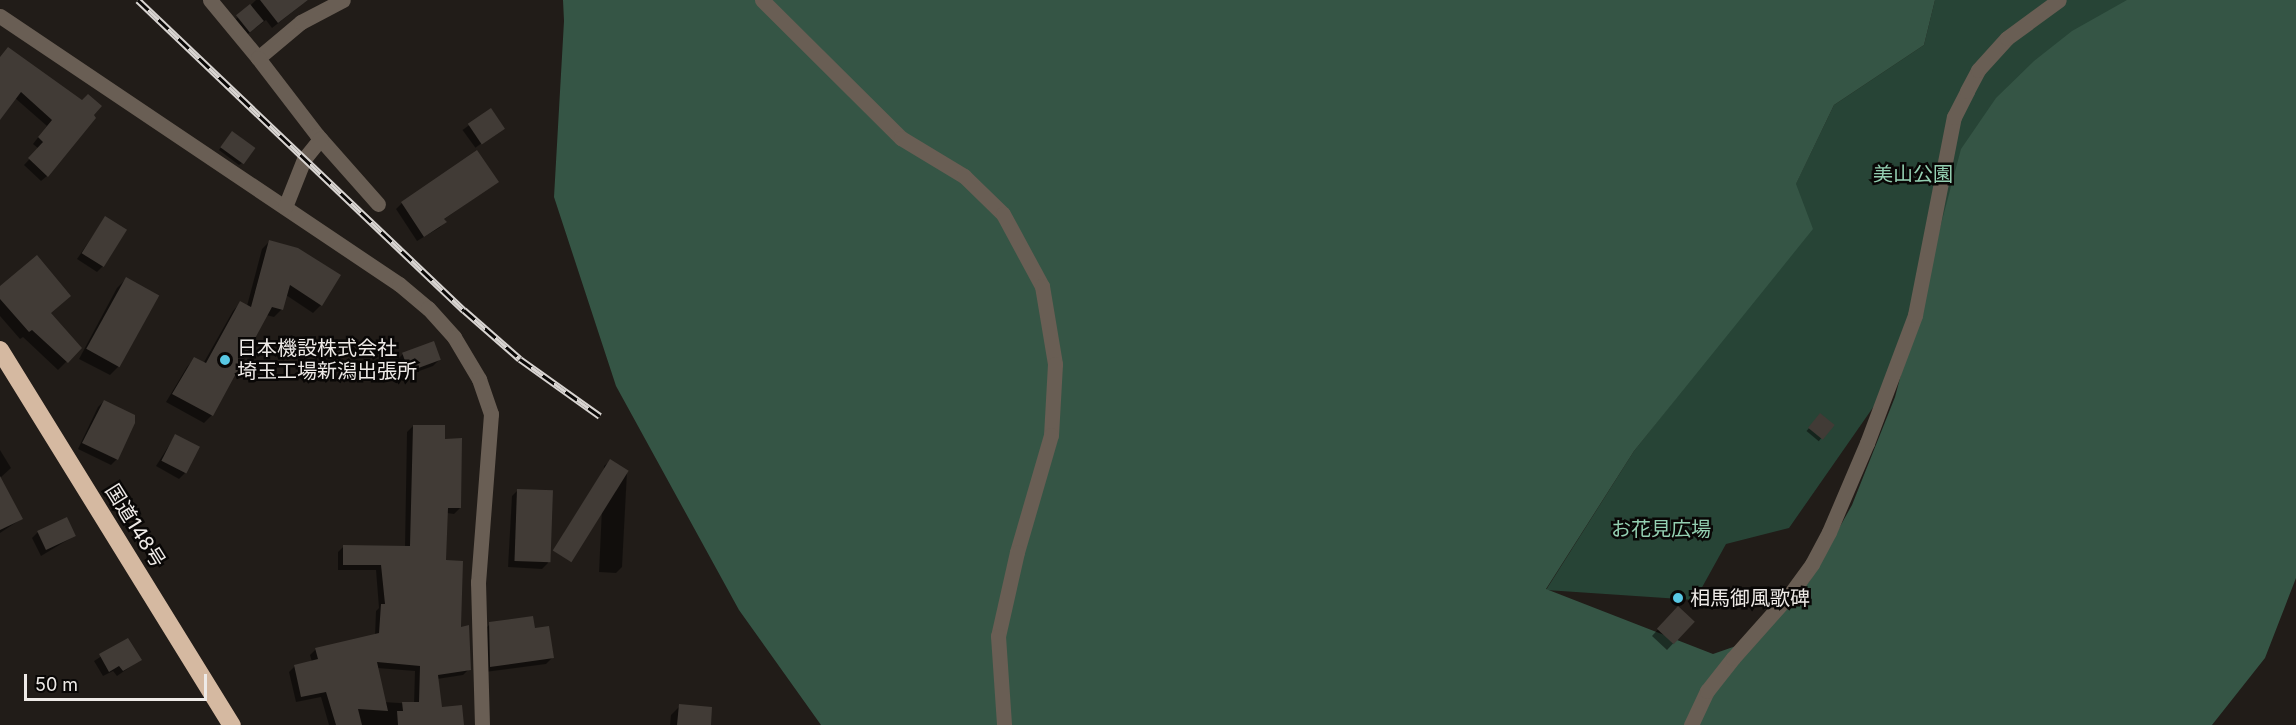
<!DOCTYPE html>
<meta charset="utf-8">
<style>
body{margin:0}
#map{position:relative;width:2296px;height:725px;overflow:hidden;background:#211c18;font-family:Inter,"Noto Sans JP",sans-serif}
div>[style]{position:absolute}
.green>*{inset:0;background:#274436}
.forest>*{inset:0;background:#355545}
.shadow>*{inset:0;background:#0007;transform-origin:0 0}
.building>*{inset:0;background:#413b36;transform-origin:0 0}
.street>*{height:15px;margin:-7.5px;padding:0 7.5px;transform-origin:7.5px;border-radius:7.5px;background:#695e54}
.highway>*{height:18px;margin:-9px;padding:0 9px;transform-origin:9px;border-radius:9px;background:#d5b9a1}
.rail>*{height:7px;margin-top:-3.5px;transform-origin:0;background:repeating-linear-gradient(90deg,#090706 0 14px,#d8d4d1 0 28px);box-sizing:border-box;border-block:2px solid #d8d4d1}
.dots>*{width:16px;height:16px;translate:-50% -50%;box-sizing:border-box;border:3px solid #090706;border-radius:50%}
span{translate:-50% -50%;white-space:nowrap;text-align:center;line-height:1.15;-webkit-text-stroke:5px #090706;paint-order:stroke}
.park-label{font-size:20px;color:#94d0b2}
.poi-label{font-size:20px;color:#eeeae7}
.left{translate:0 -50%;text-align:left}
.street-label{font-size:20px;color:#eeeae7}
.scale{position:absolute;left:24px;top:674px;width:183px;height:27px;box-sizing:border-box;border:3px solid #eeeae7;border-top:0;padding-left:8px;font-size:18px;line-height:21px;white-space:nowrap;color:#eeeae7;-webkit-text-stroke:4px #090706;paint-order:stroke}
</style>
<div id="map">
<div class="green">
<div style="clip-path:polygon(1935px 0,2157px 0,1789px 528px,1726px 544px,1695px 600px,1546px 590px,1634px 451px,1718px 345px,1834px 105px,1924px 45px)"></div>
</div>
<div class="forest">
<div style="clip-path:polygon(563px 0,1935px 0,1924px 45px,1834px 105px,1796px 184px,1813px 229px,1634px 451px,1546px 589px,1713px 654px,1759px 638px,1809px 582px,1852px 505px,1895px 397px,1961px 149px,1996px 98px,2034px 61px,2072px 31px,2127px 0,2296px 0,2296px 578px,2265px 658px,2212px 725px,821px 725px,739px 610px,616px 386px,554px 197px,564px 21px)"></div>
</div>
<div class="shadow">
<div style="clip-path:polygon(256px 0,308px 0,272px 28px,266px 20px,244px 37px,232px 23px)"></div>
<div style="clip-path:polygon(0 57px,82px 102px,47px 176px,41px 181px,24px 165px,39px 149px,33px 144px,47px 126px,15px 98px,0 116px)"></div>
<div style="left:490px;top:110px;width:22px;height:34px;rotate:54deg"></div>
<div style="clip-path:polygon(229px 136px,242px 163px,239px 165px,219px 150px)"></div>
<div style="clip-path:polygon(497px 182px,443px 220px,445px 222px,439px 228px,417px 241px,396px 209px,402px 203px)"></div>
<div style="clip-path:polygon(105px 218px,103px 266px,97px 272px,77px 259px)"></div>
<div style="clip-path:polygon(270px 241px,321px 305px,313px 313px,286px 295px,282px 309px,274px 317px,266px 315px,212px 415px,204px 423px,166px 402px,187px 367px,194px 359px,203px 364px,233px 311px,240px 303px,247px 306px,262px 249px)"></div>
<div style="clip-path:polygon(126px 279px,119px 366px,110px 375px,79px 359px,117px 288px)"></div>
<div style="clip-path:polygon(0 288px,50px 313px,80px 348px,58px 370px,23px 337px,20px 339px,0 316px)"></div>
<div style="clip-path:polygon(403px 354px,439px 360px,433px 366px,403px 377px,397px 360px)"></div>
<div style="clip-path:polygon(104px 401px,117px 459px,111px 465px,78px 449px,98px 407px)"></div>
<div style="left:1820px;top:415px;width:16px;height:21px;rotate:40deg"></div>
<div style="clip-path:polygon(evenodd,413px 426px,443px 440px,460px 508px,454px 514px,447px 513px,445px 562px,469px 669px,463px 675px,437px 679px,440px 708px,462px 725px,329px 725px,321px 697px,296px 702px,289px 672px,295px 666px,312px 662px,310px 655px,316px 649px,375px 636px,376px 611px,379px 608px,376px 570px,338px 570px,338px 552px,344px 546px,405px 547px,407px 432px,413px 426px,377px 668px,415px 671px,414px 704px,384px 702px,377px 668px)"></div>
<div style="clip-path:polygon(175px 436px,185px 473px,179px 479px,156px 466px)"></div>
<div style="clip-path:polygon(0 450px,11px 468px,0 478px)"></div>
<div style="clip-path:polygon(610px 461px,627px 472px,622px 567px,616px 573px,599px 572px,604px 466px)"></div>
<div style="clip-path:polygon(0 479px,21px 519px,0 533px)"></div>
<div style="clip-path:polygon(518px 490px,548px 563px,542px 569px,508px 567px,512px 496px)"></div>
<div style="clip-path:polygon(38px 532px,74px 536px,41px 556px,32px 538px)"></div>
<div style="clip-path:polygon(1672px 614px,1693px 622px,1667px 650px,1652px 636px)"></div>
<div style="clip-path:polygon(490px 624px,533px 630px,552px 658px,546px 664px,485px 672px,484px 630px)"></div>
<div style="clip-path:polygon(127px 640px,140px 660px,117px 676px,113px 671px,103px 676px,94px 661px)"></div>
<div style="clip-path:polygon(680px 706px,709px 725px,670px 725px,671px 715px)"></div>
</div>
<div class="building">
<div style="clip-path:polygon(260px 0,308px 0,278px 23px)"></div>
<div style="left:250px;top:4px;width:22px;height:18px;rotate:51deg"></div>
<div style="clip-path:polygon(8px 47px,82px 100px,88px 94px,102px 106px,94px 115px,96px 118px,48px 177px,28px 158px,43px 142px,38px 137px,52px 120px,21px 92px,0 120px,0 57px)"></div>
<div style="left:491px;top:108px;width:25px;height:28px;rotate:56deg"></div>
<div style="left:232px;top:131px;width:29px;height:20px;rotate:36deg"></div>
<div style="clip-path:polygon(477px 150px,499px 182px,444px 219px,447px 222px,424px 237px,401px 202px)"></div>
<div style="left:105px;top:216px;width:26px;height:44px;rotate:32deg"></div>
<div style="clip-path:polygon(269px 240px,298px 248px,341px 275px,322px 306px,290px 285px,283px 310px,272px 307px,213px 416px,172px 394px,194px 357px,206px 363px,240px 301px,251px 307px)"></div>
<div style="clip-path:polygon(37px 255px,71px 296px,51px 313px,82px 348px,68px 363px,32px 330px,29px 332px,0 299px,0 286px)"></div>
<div style="left:126px;top:277px;width:38px;height:82px;rotate:29deg"></div>
<div style="left:434px;top:341px;width:20px;height:34px;rotate:70deg"></div>
<div style="clip-path:polygon(104px 400px,135px 415px,135px 423px,118px 460px,82px 443px)"></div>
<div style="left:1820px;top:413px;width:19px;height:19px;rotate:39deg"></div>
<div style="clip-path:polygon(413px 425px,445px 425px,445px 439px,462px 438px,461px 508px,448px 508px,446px 560px,463px 561px,461px 627px,469px 625px,471px 670px,438px 675px,442px 707px,462px 705px,464px 725px,398px 725px,397px 711px,403px 711px,402px 702px,419px 702px,420px 666px,377px 662px,388px 711px,358px 709px,362px 725px,336px 725px,326px 692px,301px 697px,294px 665px,318px 659px,315px 648px,379px 633px,381px 604px,385px 604px,381px 565px,343px 565px,343px 545px,410px 546px)"></div>
<div style="left:175px;top:434px;width:28px;height:30px;rotate:27deg"></div>
<div style="left:610px;top:459px;width:22px;height:108px;rotate:32deg"></div>
<div style="clip-path:polygon(0 476px,23px 519px,0 530px)"></div>
<div style="left:517px;top:489px;width:36px;height:72px;rotate:2deg"></div>
<div style="left:67px;top:517px;width:21px;height:33px;rotate:65deg"></div>
<div style="left:1678px;top:606px;width:23px;height:31px;rotate:43deg"></div>
<div style="clip-path:polygon(533px 616px,535px 628px,549px 626px,554px 658px,490px 667px,489px 622px)"></div>
<div style="clip-path:polygon(128px 638px,142px 660px,123px 671px,119px 666px,109px 672px,99px 654px)"></div>
<div style="clip-path:polygon(679px 704px,712px 707px,711px 725px,677px 725px)"></div>
</div>
<div class="street">
<div style="left:210px;top:0;width:75px;rotate:50.4deg"></div>
<div style="left:258px;top:58px;width:56px;rotate:-39.9deg"></div>
<div style="left:301px;top:22px;width:47px;rotate:-27.6deg"></div>
<div style="left:762px;top:0;width:196px;rotate:44.8deg"></div>
<div style="left:901px;top:138px;width:74px;rotate:31.1deg"></div>
<div style="left:964px;top:176px;width:54px;rotate:44.3deg"></div>
<div style="left:1003px;top:214px;width:82px;rotate:61.6deg"></div>
<div style="left:1042px;top:286px;width:79px;rotate:80.5deg"></div>
<div style="left:1055px;top:364px;width:71px;rotate:93.2deg"></div>
<div style="left:1051px;top:435px;width:122px;rotate:106.2deg"></div>
<div style="left:1017px;top:552px;width:86px;rotate:102.7deg"></div>
<div style="left:998px;top:636px;width:89px;rotate:86.1deg"></div>
<div style="left:0;top:16px;width:481px;rotate:33.9deg"></div>
<div style="left:399px;top:284px;width:38px;rotate:40deg"></div>
<div style="left:428px;top:308px;width:39px;rotate:48deg"></div>
<div style="left:454px;top:337px;width:49px;rotate:59.2deg"></div>
<div style="left:479px;top:379px;width:37px;rotate:71deg"></div>
<div style="left:491px;top:414px;width:169px;rotate:94.4deg"></div>
<div style="left:478px;top:582px;width:143px;rotate:88.4deg"></div>
<div style="left:258px;top:58px;width:97px;rotate:52.5deg"></div>
<div style="left:317px;top:135px;width:92px;rotate:48.5deg"></div>
<div style="left:285px;top:207px;width:52px;rotate:-68.4deg"></div>
<div style="left:304px;top:159px;width:26px;rotate:-51deg"></div>
<div style="left:1691px;top:725px;width:38px;rotate:-65deg"></div>
<div style="left:1707px;top:691px;width:42px;rotate:-51.8deg"></div>
<div style="left:1733px;top:658px;width:87px;rotate:-48.3deg"></div>
<div style="left:1791px;top:593px;width:36px;rotate:-54deg"></div>
<div style="left:1812px;top:564px;width:36px;rotate:-62deg"></div>
<div style="left:1829px;top:532px;width:97px;rotate:-66.9deg"></div>
<div style="left:1867px;top:443px;width:137px;rotate:-69.4deg"></div>
<div style="left:1915px;top:315px;width:202px;rotate:-78.9deg"></div>
<div style="left:1954px;top:117px;width:29px;rotate:-63deg"></div>
<div style="left:1967px;top:91px;width:24px;rotate:-62deg"></div>
<div style="left:1978px;top:70px;width:43px;rotate:-47.8deg"></div>
<div style="left:2007px;top:38px;width:64px;rotate:-36.2deg"></div>
</div>
<div class="highway">
<div style="left:0;top:350px;width:441px;rotate:58.3deg"></div>
</div>
<div class="rail">
<div style="left:138px;top:0;width:450px;rotate:43.6deg"></div>
<div style="left:464px;top:310px;width:74px;rotate:41.2deg"></div>
<div style="left:520px;top:359px;width:98px;rotate:35.5deg"></div>
</div>
<div class="dots">
<div style="left:225px;top:360px;background:#58c8e4"></div>
<div style="left:1678px;top:598px;background:#58c8e4"></div>
</div>
<div class="park-label">
<span style="left:1913px;top:174px">美山公園</span>
<span style="left:1661px;top:529px">お花見広場</span>
</div>
<div class="poi-label">
<span class="left" style="left:237px;top:360px">日本機設株式会社<br>埼玉工場新潟出張所</span>
<span class="left" style="left:1690px;top:598px">相馬御風歌碑</span>
</div>
<div class="street-label">
<span style="left:135px;top:526px;rotate:58deg">国道148号</span>
</div>
<div class="scale">50 m</div>
</div>
